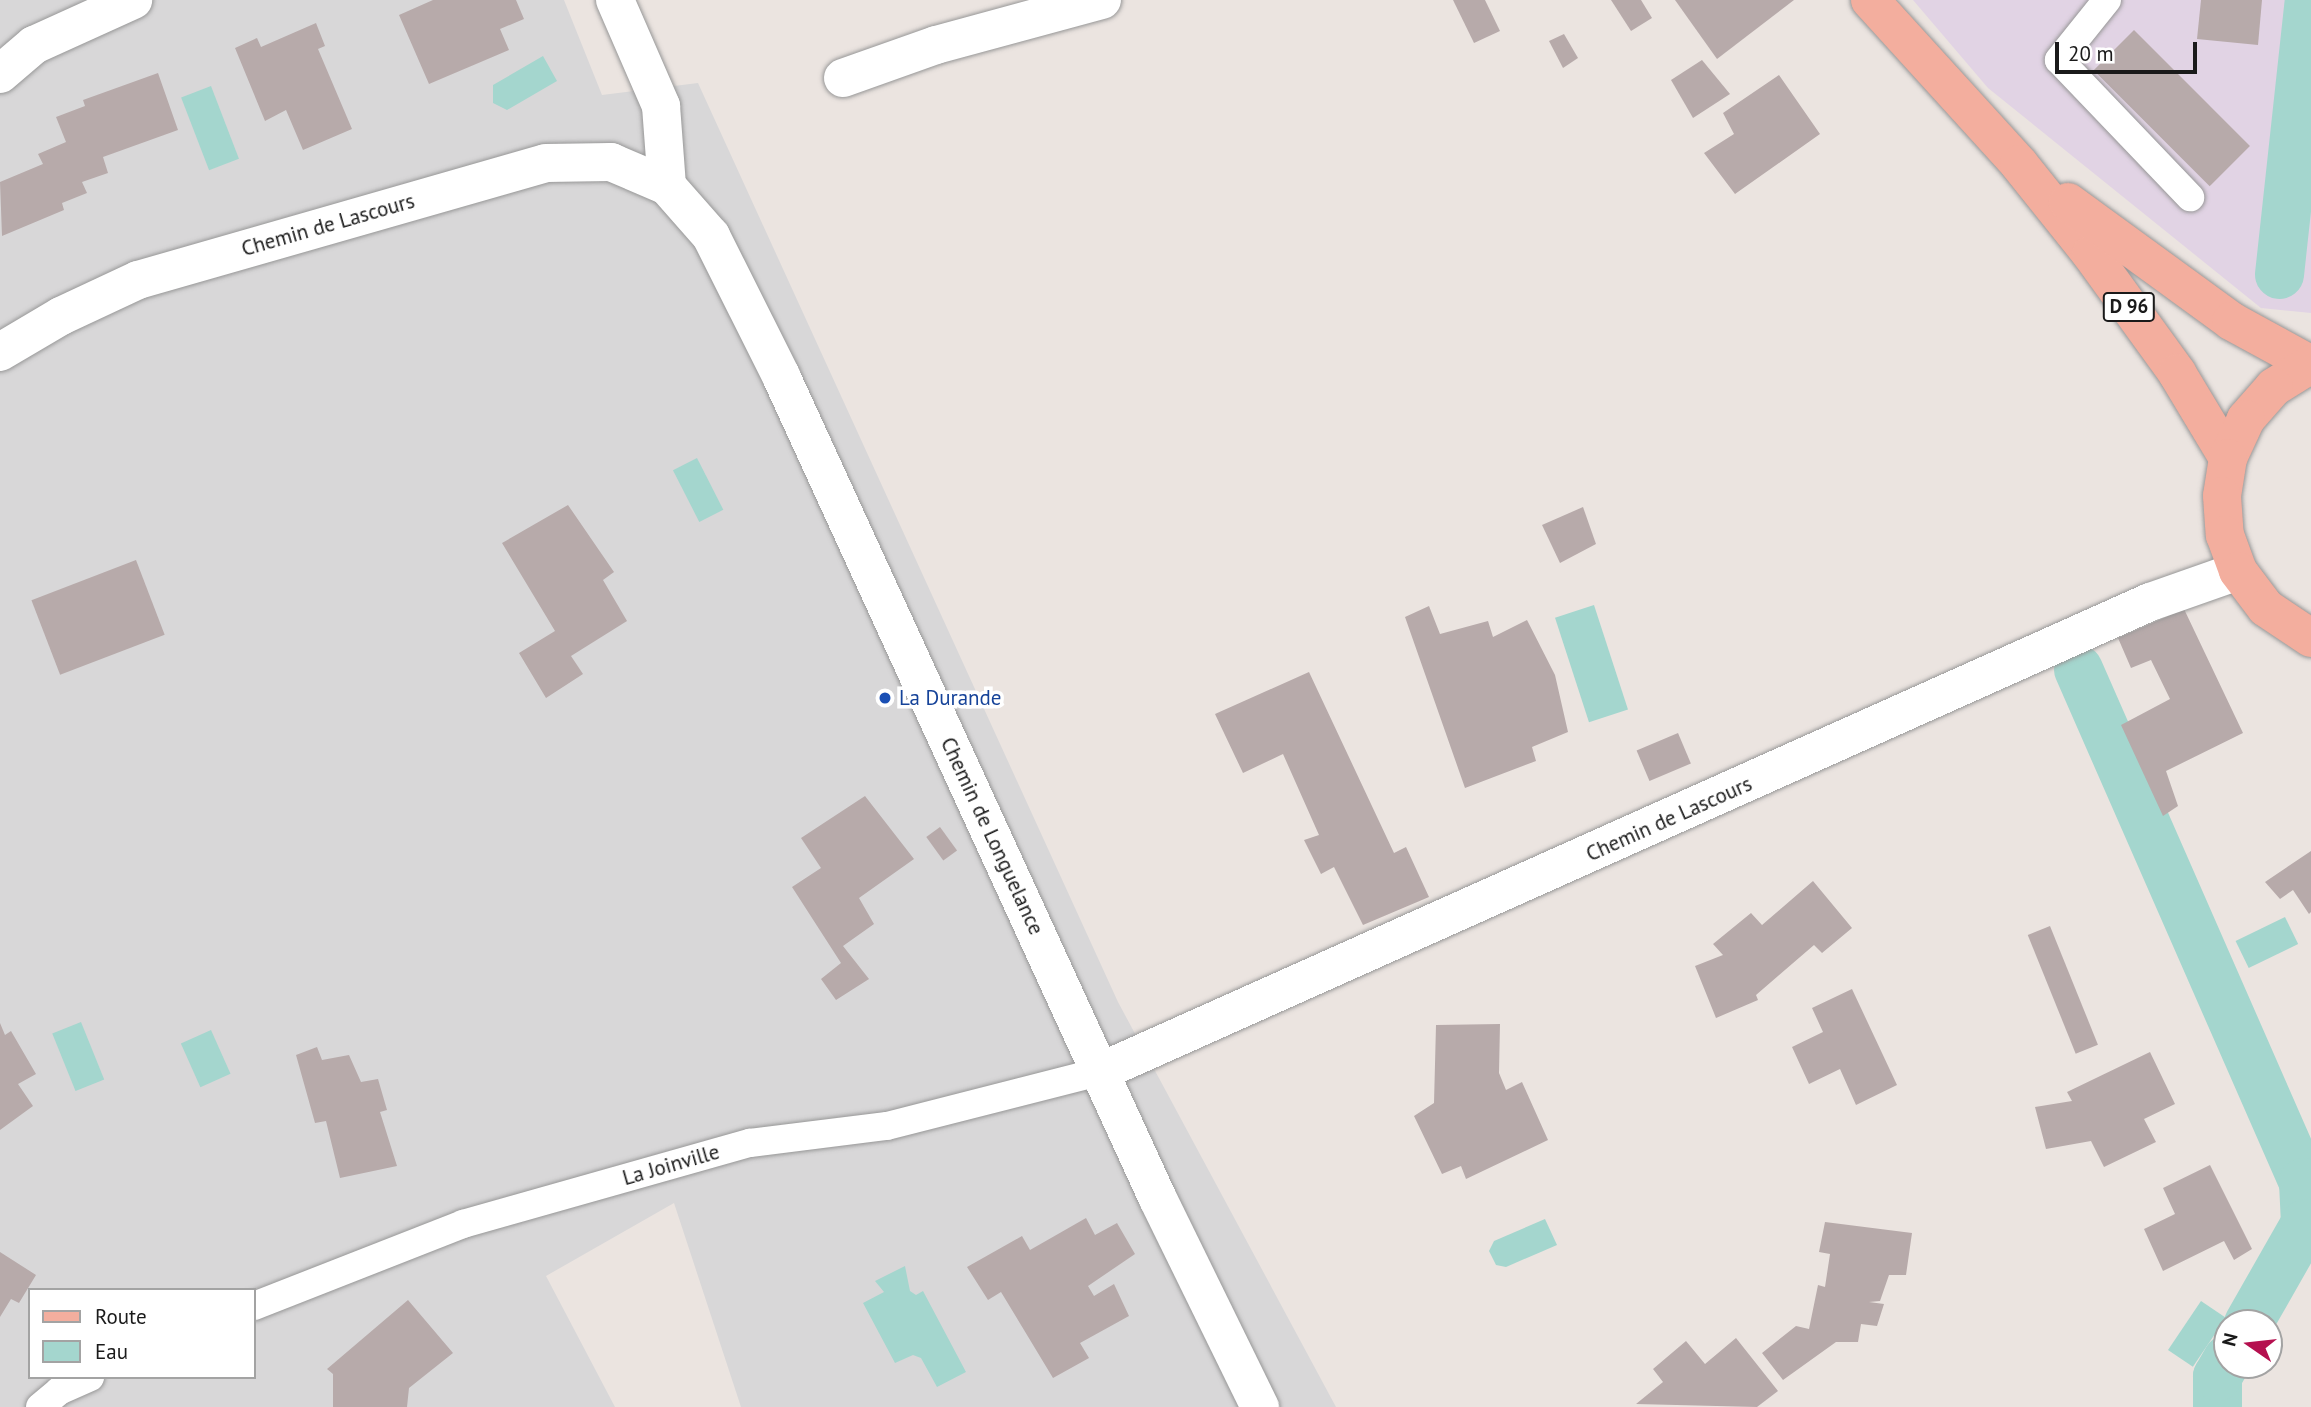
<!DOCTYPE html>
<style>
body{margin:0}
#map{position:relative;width:2311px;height:1407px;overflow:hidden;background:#ebe4e0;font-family:"PT Sans",sans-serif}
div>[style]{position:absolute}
.residential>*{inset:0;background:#d8d7d8}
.industrial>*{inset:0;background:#e1d3e4}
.water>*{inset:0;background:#a4d6ce;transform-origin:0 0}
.canal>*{height:49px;margin:-24.5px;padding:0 24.5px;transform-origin:24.5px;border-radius:24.5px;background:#a4d6ce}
.building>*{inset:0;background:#b7aaaa;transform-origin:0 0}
.roads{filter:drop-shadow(0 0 2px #979797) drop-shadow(0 0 2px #979797)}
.service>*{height:28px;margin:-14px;padding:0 14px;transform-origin:14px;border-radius:14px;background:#fff}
.minor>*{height:38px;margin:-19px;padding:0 19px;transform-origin:19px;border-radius:19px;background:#fff}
.tertiary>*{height:38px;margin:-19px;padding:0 19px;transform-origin:19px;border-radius:19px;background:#fff}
.primary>*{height:38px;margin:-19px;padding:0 19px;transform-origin:19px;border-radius:19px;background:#f3ae9e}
.dots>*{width:19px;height:19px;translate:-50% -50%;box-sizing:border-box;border:4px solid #fff;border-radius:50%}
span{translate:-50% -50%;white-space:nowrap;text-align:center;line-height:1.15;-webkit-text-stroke:7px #fff;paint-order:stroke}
.shield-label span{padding:2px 5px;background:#fff;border:2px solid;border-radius:5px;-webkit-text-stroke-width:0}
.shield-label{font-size:19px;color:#1a1a1a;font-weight:700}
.street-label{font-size:21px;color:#1a1a1a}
.transit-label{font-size:21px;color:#164399}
.left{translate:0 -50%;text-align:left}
.legend{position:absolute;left:28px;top:1288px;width:228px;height:91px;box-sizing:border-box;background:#fff;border:2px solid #a3a3a3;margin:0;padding:9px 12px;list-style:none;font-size:21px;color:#1a1a1a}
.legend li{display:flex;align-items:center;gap:14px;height:35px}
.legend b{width:35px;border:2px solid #a3a3a3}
.north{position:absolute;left:2213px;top:1309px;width:70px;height:70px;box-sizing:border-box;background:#fff;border:2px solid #a3a3a3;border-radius:50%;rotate:284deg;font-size:19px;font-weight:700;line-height:28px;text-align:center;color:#1a1a1a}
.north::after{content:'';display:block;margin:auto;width:24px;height:32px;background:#b5104f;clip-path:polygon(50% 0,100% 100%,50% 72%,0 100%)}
.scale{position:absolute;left:2055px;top:42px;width:142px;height:32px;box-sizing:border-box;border:4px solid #1a1a1a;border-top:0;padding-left:9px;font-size:21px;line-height:24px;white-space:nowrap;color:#1a1a1a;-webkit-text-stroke:5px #fff;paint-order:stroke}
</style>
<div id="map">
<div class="residential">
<div style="clip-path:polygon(evenodd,0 0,564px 0,602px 95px,698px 83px,1118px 1002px,1336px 1407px,741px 1407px,674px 1203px,546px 1276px,615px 1407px,0 1407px,0 0,30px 1290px,254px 1290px,254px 1377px,30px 1377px,30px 1290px)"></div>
</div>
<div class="industrial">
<div style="clip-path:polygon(1913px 0,2311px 0,2311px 313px,2261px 308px,1988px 88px)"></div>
</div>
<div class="water">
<div style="clip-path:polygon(543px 56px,557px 81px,507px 110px,493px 103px,493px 85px)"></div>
<div style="left:211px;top:86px;width:78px;height:32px;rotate:69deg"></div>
<div style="left:697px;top:458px;width:58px;height:27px;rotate:63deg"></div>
<div style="left:1594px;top:605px;width:110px;height:41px;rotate:72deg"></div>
<div style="left:2285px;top:917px;width:30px;height:55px;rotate:64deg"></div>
<div style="left:81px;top:1022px;width:62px;height:31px;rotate:68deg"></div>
<div style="left:211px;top:1030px;width:48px;height:33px;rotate:66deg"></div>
<div style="clip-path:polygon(1545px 1219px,1557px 1245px,1506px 1267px,1496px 1265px,1489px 1251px,1494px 1241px)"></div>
<div style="clip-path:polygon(905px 1266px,910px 1291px,916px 1295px,923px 1291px,966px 1372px,937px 1387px,921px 1358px,913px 1355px,895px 1363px,863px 1303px,884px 1292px,875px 1281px)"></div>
<div style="left:2201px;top:1301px;width:30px;height:59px;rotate:34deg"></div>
</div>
<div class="canal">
<div style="left:2279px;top:274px;width:276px;rotate:-83.8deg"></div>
<div style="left:2078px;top:669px;width:560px;rotate:66.32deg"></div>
<div style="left:2303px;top:1182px;width:41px;rotate:87.2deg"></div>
<div style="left:2305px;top:1223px;width:115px;rotate:119.7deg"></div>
<div style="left:2217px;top:1407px;width:31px;rotate:-90deg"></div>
<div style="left:2217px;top:1376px;width:20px;rotate:-60deg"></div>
</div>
<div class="building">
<div style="clip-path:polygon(433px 0,516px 0,524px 19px,500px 29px,509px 50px,429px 84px,399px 15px)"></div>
<div style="clip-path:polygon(1453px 0,1485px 0,1500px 31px,1474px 43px)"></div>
<div style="clip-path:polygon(1611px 0,1641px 0,1652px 18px,1631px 31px)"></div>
<div style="clip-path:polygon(1675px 0,1794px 0,1717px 59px)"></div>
<div style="clip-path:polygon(2201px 0,2262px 0,2258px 45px,2197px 39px)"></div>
<div style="clip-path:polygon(316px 23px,325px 46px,318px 49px,352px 129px,303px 150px,286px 110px,265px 121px,235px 48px,257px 38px,261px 47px)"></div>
<div style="left:2134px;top:30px;width:164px;height:57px;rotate:45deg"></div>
<div style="clip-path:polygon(1564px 34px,1578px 58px,1563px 68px,1549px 41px)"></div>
<div style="clip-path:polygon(1702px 60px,1730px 94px,1693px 118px,1671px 80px)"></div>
<div style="clip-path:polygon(158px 73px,178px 130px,103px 157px,108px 173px,82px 182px,87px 193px,62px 203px,64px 210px,2px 236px,0 182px,43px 164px,38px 154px,66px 142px,56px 117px,85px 106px,83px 100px)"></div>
<div style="clip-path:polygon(1779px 75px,1820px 134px,1735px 194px,1704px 153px,1734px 134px,1723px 113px)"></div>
<div style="clip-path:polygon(568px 505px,614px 572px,603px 580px,627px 621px,571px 656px,583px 674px,546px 698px,519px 653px,555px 631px,502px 543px)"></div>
<div style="clip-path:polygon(1583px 507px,1596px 544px,1560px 563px,1542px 525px)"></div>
<div style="left:136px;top:560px;width:80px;height:112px;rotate:69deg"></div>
<div style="clip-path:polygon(1429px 606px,1440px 634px,1488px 621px,1493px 637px,1527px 620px,1555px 675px,1568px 732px,1532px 747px,1536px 761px,1465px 788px,1405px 617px)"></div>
<div style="clip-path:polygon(2184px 609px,2243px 733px,2166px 771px,2178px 806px,2163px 816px,2121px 725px,2170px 699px,2151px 660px,2131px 668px,2118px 638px)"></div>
<div style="clip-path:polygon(1309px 672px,1394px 853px,1406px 847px,1429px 897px,1363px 925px,1334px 867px,1321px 874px,1304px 840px,1319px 835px,1283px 754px,1243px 773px,1215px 714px)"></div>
<div style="left:1678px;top:733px;width:33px;height:45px;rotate:67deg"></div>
<div style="clip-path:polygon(865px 796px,914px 859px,859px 898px,874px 924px,843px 946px,869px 979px,836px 1000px,821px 979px,841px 963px,792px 887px,821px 868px,801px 838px)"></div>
<div style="left:940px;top:827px;width:29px;height:17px;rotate:54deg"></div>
<div style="clip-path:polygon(2311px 851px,2311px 912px,2309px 914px,2293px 890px,2280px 899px,2265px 882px)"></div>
<div style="clip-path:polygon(1813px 881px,1852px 928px,1822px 953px,1814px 945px,1756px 995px,1758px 1000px,1716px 1018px,1695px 966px,1723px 955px,1713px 944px,1751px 913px,1762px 925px)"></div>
<div style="left:2050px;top:926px;width:128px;height:24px;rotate:68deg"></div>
<div style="clip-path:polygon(1852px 989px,1897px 1085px,1856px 1105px,1840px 1069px,1809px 1084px,1792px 1047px,1823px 1032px,1812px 1008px)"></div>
<div style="clip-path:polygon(0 1023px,5px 1035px,11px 1031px,36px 1074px,18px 1084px,33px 1106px,0 1130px)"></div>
<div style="clip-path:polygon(1500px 1024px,1499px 1073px,1506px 1090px,1522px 1082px,1548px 1140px,1466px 1179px,1461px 1166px,1442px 1174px,1414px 1116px,1434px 1103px,1436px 1025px)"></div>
<div style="clip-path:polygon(317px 1047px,322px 1060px,349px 1055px,361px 1082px,378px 1079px,387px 1110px,380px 1112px,397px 1166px,340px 1178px,326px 1121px,315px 1123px,296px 1055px)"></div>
<div style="clip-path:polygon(2150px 1052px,2175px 1104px,2144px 1119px,2156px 1142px,2104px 1167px,2091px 1141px,2046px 1149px,2035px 1107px,2072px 1101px,2067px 1092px)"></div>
<div style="clip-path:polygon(2210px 1165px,2252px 1249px,2234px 1260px,2224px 1241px,2163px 1271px,2144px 1229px,2175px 1214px,2163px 1188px)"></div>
<div style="clip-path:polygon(1086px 1218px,1095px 1235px,1117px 1223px,1135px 1254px,1088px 1286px,1094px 1296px,1114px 1284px,1129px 1316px,1080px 1343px,1089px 1358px,1053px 1378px,1001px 1292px,988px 1300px,967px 1267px,1022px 1236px,1030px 1250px)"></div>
<div style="clip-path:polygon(1825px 1222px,1912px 1233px,1906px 1275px,1889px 1275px,1880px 1301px,1869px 1302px,1884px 1304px,1877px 1326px,1861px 1324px,1858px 1342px,1836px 1342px,1783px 1380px,1762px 1353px,1796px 1326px,1809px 1329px,1818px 1285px,1825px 1287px,1830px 1254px,1819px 1252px)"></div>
<div style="clip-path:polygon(0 1252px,36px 1275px,19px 1303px,11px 1299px,0 1317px)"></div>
<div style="clip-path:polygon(408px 1300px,453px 1353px,409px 1388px,407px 1407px,333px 1407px,333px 1374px,327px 1369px)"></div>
<div style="clip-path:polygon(1736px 1338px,1778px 1391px,1757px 1407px,1636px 1404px,1663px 1382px,1653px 1369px,1686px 1341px,1705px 1364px)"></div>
</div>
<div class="roads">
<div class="service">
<div style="left:2107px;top:0;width:77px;rotate:128.7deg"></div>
<div style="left:2059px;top:60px;width:190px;rotate:46.3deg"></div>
<div style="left:254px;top:1306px;width:225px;rotate:-21.4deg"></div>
<div style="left:463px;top:1224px;width:298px;rotate:-15.8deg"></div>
<div style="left:750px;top:1143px;width:138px;rotate:-7.1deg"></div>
<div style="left:887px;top:1126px;width:222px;rotate:-14.3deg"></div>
<div style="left:40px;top:1407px;width:25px;rotate:-40deg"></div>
<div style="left:59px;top:1391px;width:34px;rotate:-24deg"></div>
</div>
<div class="minor">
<div style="left:615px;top:0;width:116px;rotate:66.5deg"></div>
<div style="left:661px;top:106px;width:80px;rotate:85.7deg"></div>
<div style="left:0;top:74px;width:45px;rotate:-40.5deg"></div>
<div style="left:34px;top:45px;width:109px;rotate:-24.4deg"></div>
<div style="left:843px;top:78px;width:99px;rotate:-19.5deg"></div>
<div style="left:936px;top:45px;width:172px;rotate:-15.2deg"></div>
</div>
<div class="tertiary">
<div style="left:0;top:352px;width:71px;rotate:-30.5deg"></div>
<div style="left:61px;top:316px;width:85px;rotate:-25.1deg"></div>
<div style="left:138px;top:280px;width:424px;rotate:-16deg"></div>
<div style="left:546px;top:163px;width:65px;rotate:-0.9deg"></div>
<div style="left:611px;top:162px;width:61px;rotate:23.2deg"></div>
<div style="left:667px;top:186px;width:67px;rotate:48.7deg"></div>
<div style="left:711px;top:236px;width:157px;rotate:63.4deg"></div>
<div style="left:781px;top:376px;width:905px;rotate:65.39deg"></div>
<div style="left:1158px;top:1199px;width:232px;rotate:63.9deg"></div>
<div style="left:1102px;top:1071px;width:1148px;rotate:-24.11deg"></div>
<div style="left:2150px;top:602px;width:93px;rotate:-19.4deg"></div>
</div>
<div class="primary">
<div style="left:1870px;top:0;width:222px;rotate:47.7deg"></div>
<div style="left:2019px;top:164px;width:115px;rotate:51.3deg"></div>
<div style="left:2091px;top:254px;width:147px;rotate:54.1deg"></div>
<div style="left:2177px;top:373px;width:99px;rotate:59deg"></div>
<div style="left:2068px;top:202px;width:202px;rotate:36.1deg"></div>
<div style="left:2231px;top:321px;width:90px;rotate:28.6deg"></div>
<div style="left:2311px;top:364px;width:44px;rotate:148.1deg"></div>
<div style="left:2274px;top:387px;width:43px;rotate:131.2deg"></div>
<div style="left:2246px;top:419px;width:43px;rotate:114.8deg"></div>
<div style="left:2228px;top:458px;width:38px;rotate:99deg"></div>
<div style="left:2222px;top:496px;width:39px;rotate:86deg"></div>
<div style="left:2225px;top:535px;width:38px;rotate:70deg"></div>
<div style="left:2238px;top:571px;width:46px;rotate:52.9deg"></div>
<div style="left:2266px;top:608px;width:54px;rotate:33.7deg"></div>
</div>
</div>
<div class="dots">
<div style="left:885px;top:698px;background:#1a4fb4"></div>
</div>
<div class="shield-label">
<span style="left:2129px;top:307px">D 96</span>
</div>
<div class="street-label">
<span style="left:328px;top:225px;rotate:-16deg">Chemin de Lascours</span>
<span style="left:1669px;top:819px;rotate:-24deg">Chemin de Lascours</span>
<span style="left:992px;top:836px;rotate:65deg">Chemin de Longuelance</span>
<span style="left:671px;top:1165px;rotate:-16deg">La Joinville</span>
</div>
<div class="transit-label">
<span class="left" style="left:899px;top:698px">La Durande</span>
</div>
<ul class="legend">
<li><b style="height:9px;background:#f3ae9e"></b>Route</li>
<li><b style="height:19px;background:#a4d6ce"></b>Eau</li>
</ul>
<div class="north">N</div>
<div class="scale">20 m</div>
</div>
